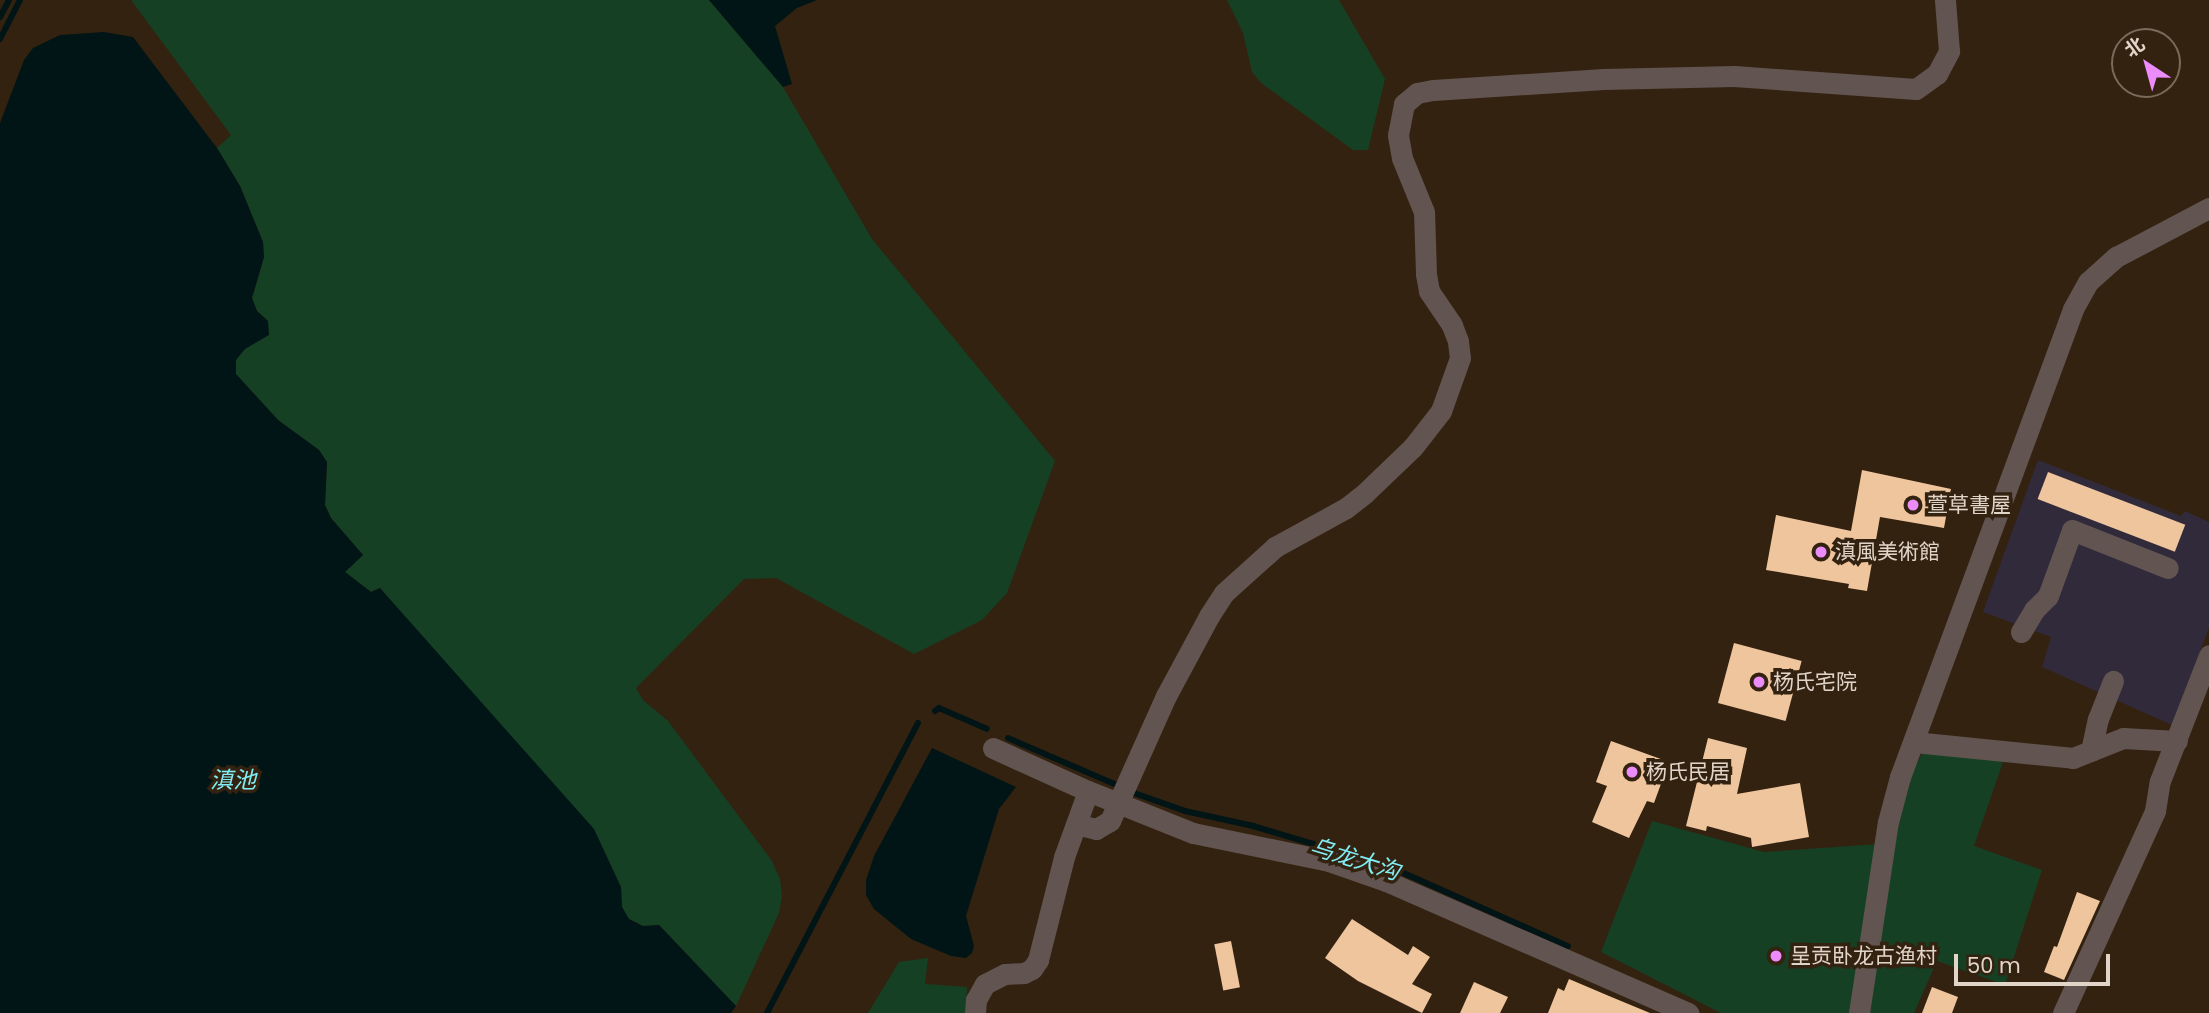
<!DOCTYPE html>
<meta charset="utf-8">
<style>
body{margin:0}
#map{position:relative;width:2209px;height:1013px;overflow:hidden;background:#342210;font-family:Poppins,"Noto Sans SC",sans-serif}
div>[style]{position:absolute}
.commercial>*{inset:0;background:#312a3a}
.green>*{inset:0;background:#154023}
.water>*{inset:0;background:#011516}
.stream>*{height:6px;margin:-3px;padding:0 3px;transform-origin:3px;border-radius:3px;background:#011516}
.building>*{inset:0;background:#efc59e;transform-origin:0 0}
.minor>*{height:21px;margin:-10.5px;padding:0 10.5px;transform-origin:10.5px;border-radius:10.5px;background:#615451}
.dots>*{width:19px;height:19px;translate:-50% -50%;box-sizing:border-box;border:4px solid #342210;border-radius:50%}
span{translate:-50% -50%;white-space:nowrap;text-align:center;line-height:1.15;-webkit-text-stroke:7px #342210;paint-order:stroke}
.poi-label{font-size:21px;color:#e1d5ca}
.left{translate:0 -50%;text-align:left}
.water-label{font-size:23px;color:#81edf4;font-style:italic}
.north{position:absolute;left:2111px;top:28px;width:70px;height:70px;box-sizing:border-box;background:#342210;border:2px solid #796a5a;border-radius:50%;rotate:324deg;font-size:19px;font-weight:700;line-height:28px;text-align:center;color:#e1d5ca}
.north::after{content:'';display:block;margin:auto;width:24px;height:32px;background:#ec8cfb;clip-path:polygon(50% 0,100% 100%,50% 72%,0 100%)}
.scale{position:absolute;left:1954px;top:954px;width:156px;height:32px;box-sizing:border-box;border:4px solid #e1d5ca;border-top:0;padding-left:9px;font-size:21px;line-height:24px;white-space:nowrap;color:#e1d5ca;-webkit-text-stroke:5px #342210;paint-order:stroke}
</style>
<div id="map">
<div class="commercial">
<div style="clip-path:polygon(2038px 460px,2181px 516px,2185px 511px,2209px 522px,2209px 628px,2172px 725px,2042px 667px,2051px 637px,1983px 612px)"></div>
</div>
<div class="green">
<div style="clip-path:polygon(131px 0,709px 0,783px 87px,872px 239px,1055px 461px,1007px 593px,982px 620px,914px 654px,776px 578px,744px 579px,636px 688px,643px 700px,668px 721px,772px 861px,780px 879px,782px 896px,779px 913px,736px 1006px,659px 925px,643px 926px,629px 919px,622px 907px,621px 887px,380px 588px,371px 592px,345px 572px,363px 555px,331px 518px,325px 505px,327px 462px,319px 450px,278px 420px,236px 374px,235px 360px,268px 321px,257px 311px,252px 298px,264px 257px,263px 242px,240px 186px,217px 148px,231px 135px)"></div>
<div style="clip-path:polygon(1227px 0,1339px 0,1385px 79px,1368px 150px,1353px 150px,1261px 83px,1252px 72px,1243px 33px)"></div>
<div style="clip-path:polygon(1924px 750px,2004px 759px,1974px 846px,2042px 870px,2005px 985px,1937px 961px,1914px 1013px,1865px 1013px,1906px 783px)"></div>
<div style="clip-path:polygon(1652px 821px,1764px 852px,1879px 844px,1851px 1013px,1721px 1013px,1601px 952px)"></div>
<div style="clip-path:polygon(928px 958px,925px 984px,967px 987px,966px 1013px,868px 1013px,899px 962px)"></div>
</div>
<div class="water">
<div style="clip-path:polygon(709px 0,817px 0,797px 8px,775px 26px,792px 84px,783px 87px)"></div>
<div style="clip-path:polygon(104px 32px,133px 37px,217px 148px,240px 186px,263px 242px,264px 257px,252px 298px,257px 311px,268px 321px,269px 335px,245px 349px,236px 360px,236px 374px,278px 420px,319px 450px,327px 462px,325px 505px,331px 518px,363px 555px,345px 572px,371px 592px,380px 588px,594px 829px,621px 887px,622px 907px,629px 919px,643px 926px,659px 925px,736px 1006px,731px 1013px,0 1013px,0 123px,24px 60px,33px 48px,60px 35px)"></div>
<div style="clip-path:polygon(932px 748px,1016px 787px,999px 809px,966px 916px,974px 946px,972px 953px,966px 958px,951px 956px,911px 939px,874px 909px,866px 895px,866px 880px,874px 856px)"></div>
</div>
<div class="stream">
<div style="left:0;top:17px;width:19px;rotate:-62deg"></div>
<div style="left:0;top:39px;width:44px;rotate:-62.9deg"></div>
<div style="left:935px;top:711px;width:5px;rotate:-37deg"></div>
<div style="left:939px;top:708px;width:52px;rotate:23.6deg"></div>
<div style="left:1008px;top:738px;width:121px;rotate:23.4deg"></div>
<div style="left:1134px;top:793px;width:54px;rotate:19.4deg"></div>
<div style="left:1185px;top:811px;width:70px;rotate:12.4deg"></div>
<div style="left:1253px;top:826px;width:141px;rotate:16.5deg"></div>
<div style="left:1388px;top:866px;width:197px;rotate:24deg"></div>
<div style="left:767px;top:1013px;width:327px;rotate:-62.5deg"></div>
</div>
<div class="building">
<div style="clip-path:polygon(1862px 470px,1951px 489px,1944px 528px,1880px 517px,1867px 591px,1848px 588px,1849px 584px,1766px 570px,1776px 515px,1851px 531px)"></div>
<div style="left:2048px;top:472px;width:147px;height:29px;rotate:21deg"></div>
<div style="left:1734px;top:643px;width:70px;height:62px;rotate:15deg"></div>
<div style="clip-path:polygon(1708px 738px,1747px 748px,1737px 794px,1800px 783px,1809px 837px,1752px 847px,1751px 838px,1707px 826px,1706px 831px,1686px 826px)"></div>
<div style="clip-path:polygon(1611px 741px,1669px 762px,1654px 803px,1647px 801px,1629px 838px,1592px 822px,1607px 786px,1596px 782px)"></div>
<div style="clip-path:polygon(2077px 892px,2100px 901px,2064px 980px,2044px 972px,2054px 946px,2057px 947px)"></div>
<div style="clip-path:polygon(1352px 919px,1408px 955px,1413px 946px,1430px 957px,1412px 984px,1432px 994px,1422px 1013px,1358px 981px,1325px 958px)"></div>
<div style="left:1231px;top:941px;width:47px;height:17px;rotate:79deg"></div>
<div style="clip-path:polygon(1569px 979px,1609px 996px,1650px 1013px,1548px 1013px,1558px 988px,1564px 991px)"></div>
<div style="clip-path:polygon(1474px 982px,1508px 997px,1500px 1013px,1460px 1013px)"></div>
<div style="clip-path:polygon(1932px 987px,1958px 997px,1952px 1013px,1922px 1013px)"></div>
</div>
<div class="minor">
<div style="left:2021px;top:632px;width:26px;rotate:-59deg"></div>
<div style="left:2034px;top:610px;width:20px;rotate:-45deg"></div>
<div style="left:2048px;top:596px;width:70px;rotate:-70deg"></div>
<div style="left:2072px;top:530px;width:103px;rotate:21.6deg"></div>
<div style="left:1914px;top:742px;width:160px;rotate:5.7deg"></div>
<div style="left:2073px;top:758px;width:54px;rotate:-21.8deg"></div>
<div style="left:2123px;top:738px;width:54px;rotate:3.2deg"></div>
<div style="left:993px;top:748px;width:104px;rotate:24.4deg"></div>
<div style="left:1088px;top:791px;width:113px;rotate:21.8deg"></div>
<div style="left:1193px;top:833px;width:139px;rotate:11.6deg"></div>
<div style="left:1329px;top:861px;width:60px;rotate:19.3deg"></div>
<div style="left:1386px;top:881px;width:330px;rotate:23.6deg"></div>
<div style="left:2091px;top:751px;width:33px;rotate:-78deg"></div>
<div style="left:2098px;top:719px;width:41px;rotate:-68.5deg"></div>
<div style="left:1076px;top:824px;width:21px;rotate:14deg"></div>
<div style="left:1096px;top:829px;width:16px;rotate:-30deg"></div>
<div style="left:1110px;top:821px;width:137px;rotate:-65.9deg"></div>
<div style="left:1166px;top:696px;width:91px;rotate:-61.7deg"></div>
<div style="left:1209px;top:616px;width:27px;rotate:-57deg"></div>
<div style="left:1224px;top:593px;width:69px;rotate:-42deg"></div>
<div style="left:1275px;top:547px;width:81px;rotate:-28.8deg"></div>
<div style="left:1346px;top:508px;width:24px;rotate:-38deg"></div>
<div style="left:1365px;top:493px;width:66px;rotate:-43.8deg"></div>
<div style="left:1413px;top:447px;width:46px;rotate:-52.1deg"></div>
<div style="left:1441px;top:411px;width:56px;rotate:-70.3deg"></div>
<div style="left:1460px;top:358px;width:17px;rotate:-97deg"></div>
<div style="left:1458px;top:341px;width:17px;rotate:-111deg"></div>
<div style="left:1452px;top:325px;width:41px;rotate:-124.1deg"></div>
<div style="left:1429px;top:291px;width:17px;rotate:-100deg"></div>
<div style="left:1426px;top:274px;width:62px;rotate:-91.8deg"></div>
<div style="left:1424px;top:212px;width:58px;rotate:-112.2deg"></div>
<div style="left:1402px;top:158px;width:23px;rotate:-100deg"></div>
<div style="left:1398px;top:135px;width:32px;rotate:-79deg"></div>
<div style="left:1404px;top:104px;width:17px;rotate:-40deg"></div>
<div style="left:1417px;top:93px;width:16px;rotate:-11deg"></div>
<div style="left:1433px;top:90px;width:171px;rotate:-3.7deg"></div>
<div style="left:1604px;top:79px;width:130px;rotate:-1.3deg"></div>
<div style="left:1734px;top:76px;width:182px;rotate:4.1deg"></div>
<div style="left:1916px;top:89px;width:26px;rotate:-36deg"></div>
<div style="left:1937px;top:74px;width:26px;rotate:-62deg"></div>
<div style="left:1949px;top:51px;width:51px;rotate:-94.5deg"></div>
<div style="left:975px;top:1013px;width:13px;rotate:-86deg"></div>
<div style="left:976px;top:1000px;width:18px;rotate:-61deg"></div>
<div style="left:985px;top:984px;width:22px;rotate:-27deg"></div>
<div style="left:1005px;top:974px;width:19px;rotate:-3deg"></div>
<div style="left:1024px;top:973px;width:9px;rotate:-27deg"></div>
<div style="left:1032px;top:969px;width:11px;rotate:-56deg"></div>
<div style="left:1038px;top:960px;width:106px;rotate:-75.8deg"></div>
<div style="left:1064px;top:857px;width:70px;rotate:-70deg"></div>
<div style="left:1859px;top:1013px;width:193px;rotate:-81.4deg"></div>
<div style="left:1888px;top:822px;width:47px;rotate:-75.1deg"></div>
<div style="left:1900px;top:777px;width:499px;rotate:-69.7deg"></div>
<div style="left:2073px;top:309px;width:31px;rotate:-61deg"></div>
<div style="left:2088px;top:282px;width:38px;rotate:-42deg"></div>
<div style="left:2116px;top:257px;width:105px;rotate:-27.8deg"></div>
<div style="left:2063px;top:1013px;width:222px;rotate:-65.5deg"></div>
<div style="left:2155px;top:811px;width:30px;rotate:-81deg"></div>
<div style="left:2160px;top:781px;width:135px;rotate:-68.7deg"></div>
</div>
<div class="dots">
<div style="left:1913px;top:505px;background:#ec8cfb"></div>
<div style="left:1821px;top:552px;background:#ec8cfb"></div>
<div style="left:1759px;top:682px;background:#ec8cfb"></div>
<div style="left:1632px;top:772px;background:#ec8cfb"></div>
<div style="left:1776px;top:956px;background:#ec8cfb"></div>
</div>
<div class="poi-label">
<span class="left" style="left:1927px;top:505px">萱草書屋</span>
<span class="left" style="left:1835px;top:552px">滇風美術館</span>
<span class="left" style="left:1773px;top:682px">杨氏宅院</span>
<span class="left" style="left:1646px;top:772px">杨氏民居</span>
<span class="left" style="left:1790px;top:956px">呈贡卧龙古渔村</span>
</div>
<div class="water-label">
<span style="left:233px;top:780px">滇池</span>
<span style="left:1355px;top:859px;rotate:17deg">乌龙大沟</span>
</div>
<div class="north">北</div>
<div class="scale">50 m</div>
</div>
